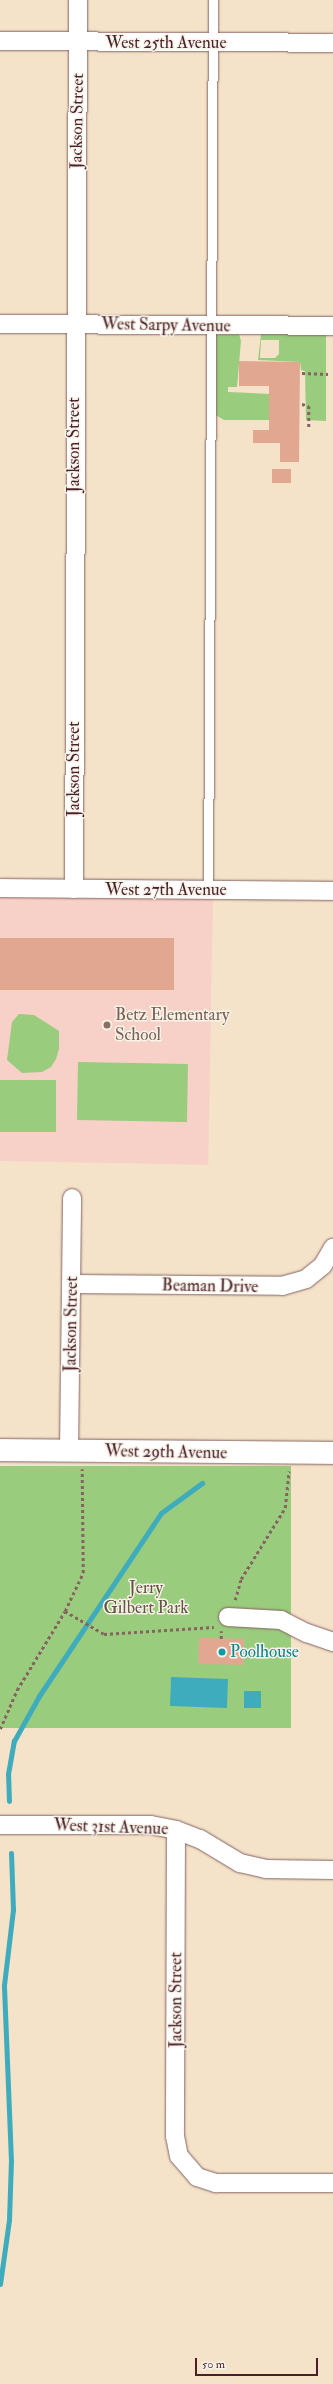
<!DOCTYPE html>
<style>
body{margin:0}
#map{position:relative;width:333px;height:2384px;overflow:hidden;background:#f4e2c9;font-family:"IM FELL Double Pica",serif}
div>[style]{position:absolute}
.built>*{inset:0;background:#f7d1c7;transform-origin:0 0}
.green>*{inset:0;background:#99cc7c;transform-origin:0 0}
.water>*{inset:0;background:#3eacbc;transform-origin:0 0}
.stream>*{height:5px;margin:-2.5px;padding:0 2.5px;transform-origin:2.5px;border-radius:2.5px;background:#3eacbc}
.building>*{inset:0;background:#e2a791;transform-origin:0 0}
.path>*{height:2.5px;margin-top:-1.25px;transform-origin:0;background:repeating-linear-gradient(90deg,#866362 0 3px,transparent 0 6px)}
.roads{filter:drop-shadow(0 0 1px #866362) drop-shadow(0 0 1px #866362)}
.lane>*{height:9px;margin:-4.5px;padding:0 4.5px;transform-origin:4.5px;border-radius:4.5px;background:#fff}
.street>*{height:18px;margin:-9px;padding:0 9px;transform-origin:9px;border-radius:9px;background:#fff}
.secondary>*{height:22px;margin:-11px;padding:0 11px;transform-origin:11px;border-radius:11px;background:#fff}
.dots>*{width:11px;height:11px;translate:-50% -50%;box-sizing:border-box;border:2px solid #f7f3e8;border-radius:50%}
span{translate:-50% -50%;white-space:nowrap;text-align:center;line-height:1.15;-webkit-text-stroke:3px #f7f3e8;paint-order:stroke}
.street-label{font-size:17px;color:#4a1f2b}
.education-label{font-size:17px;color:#785e54}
.left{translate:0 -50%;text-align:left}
.park-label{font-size:17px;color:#625343}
.culture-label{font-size:17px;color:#0d838f}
.scale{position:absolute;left:195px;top:2358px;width:123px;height:18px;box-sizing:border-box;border:2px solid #4a1f2b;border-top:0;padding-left:5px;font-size:12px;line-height:14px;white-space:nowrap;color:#4a1f2b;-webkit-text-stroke:3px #f7f3e8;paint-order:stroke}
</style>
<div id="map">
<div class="built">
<div style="left:0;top:888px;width:213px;height:273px;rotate:1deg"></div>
</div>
<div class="green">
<div style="clip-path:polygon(239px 334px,241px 341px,237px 387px,228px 387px,228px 392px,270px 394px,276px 398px,269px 398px,269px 416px,276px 416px,274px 420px,224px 420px,214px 414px,214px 335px)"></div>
<div style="clip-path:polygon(evenodd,261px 334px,326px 334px,326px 421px,306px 420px,305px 371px,301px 370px,300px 362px,258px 360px,261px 334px,261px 340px,279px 340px,279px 354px,275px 358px,260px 358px,261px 340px)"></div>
<div style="clip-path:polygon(19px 1014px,34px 1015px,59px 1031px,59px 1049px,56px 1059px,51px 1067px,42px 1072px,22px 1073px,7px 1060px,12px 1022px)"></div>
<div style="left:78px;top:1062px;width:110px;height:58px;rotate:1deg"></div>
<div style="left:0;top:1080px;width:56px;height:52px"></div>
<div style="left:0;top:1466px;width:291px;height:262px"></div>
</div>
<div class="water">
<div style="left:171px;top:1677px;width:57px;height:29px;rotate:2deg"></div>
<div style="left:244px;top:1691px;width:17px;height:17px"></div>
</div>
<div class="stream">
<div style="left:9px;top:1801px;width:27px;rotate:-92deg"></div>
<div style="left:8px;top:1774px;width:34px;rotate:-80deg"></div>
<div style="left:14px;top:1741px;width:51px;rotate:-60.9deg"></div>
<div style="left:39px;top:1696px;width:220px;rotate:-56.3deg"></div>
<div style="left:161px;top:1513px;width:51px;rotate:-36.2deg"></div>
<div style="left:0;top:2284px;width:65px;rotate:-82deg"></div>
<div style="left:9px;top:2220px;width:59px;rotate:-88.1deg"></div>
<div style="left:11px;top:2161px;width:176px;rotate:-92.3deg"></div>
<div style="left:4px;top:1985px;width:76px;rotate:-83.2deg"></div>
<div style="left:13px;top:1910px;width:57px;rotate:-92deg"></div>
</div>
<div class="building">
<div style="clip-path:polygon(239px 361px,300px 362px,299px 462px,280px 462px,280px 443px,253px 443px,253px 430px,269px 430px,269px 386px,239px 386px)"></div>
<div style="left:272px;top:469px;width:19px;height:14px"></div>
<div style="left:0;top:938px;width:174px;height:52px"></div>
<div style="left:199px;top:1638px;width:45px;height:26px;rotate:1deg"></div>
</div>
<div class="path">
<div style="left:302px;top:373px;width:26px;rotate:2deg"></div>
<div style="left:302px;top:404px;width:7px;rotate:16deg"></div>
<div style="left:309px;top:406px;width:22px;rotate:90deg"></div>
<div style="left:235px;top:1600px;width:22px;rotate:-74deg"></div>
<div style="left:241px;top:1579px;width:84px;rotate:-58.2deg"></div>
<div style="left:285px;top:1508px;width:37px;rotate:-84deg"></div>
<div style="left:65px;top:1611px;width:45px;rotate:30.5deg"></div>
<div style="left:104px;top:1634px;width:110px;rotate:-3.6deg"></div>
<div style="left:221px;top:1639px;width:8px;rotate:-90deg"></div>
<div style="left:0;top:1729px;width:43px;rotate:-66.4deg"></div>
<div style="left:17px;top:1690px;width:92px;rotate:-58.7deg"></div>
<div style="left:65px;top:1611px;width:42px;rotate:-64.7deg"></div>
<div style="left:83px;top:1573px;width:104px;rotate:-90.6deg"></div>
</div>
<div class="roads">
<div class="lane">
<div style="left:208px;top:890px;width:890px;rotate:-89.68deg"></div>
</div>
<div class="street">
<div style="left:0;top:41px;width:333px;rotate:0.3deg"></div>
<div style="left:0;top:324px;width:333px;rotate:0.3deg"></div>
<div style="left:0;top:888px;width:333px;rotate:0.5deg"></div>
<div style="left:74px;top:889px;width:889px;rotate:-89.74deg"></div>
<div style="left:71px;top:1284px;width:211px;rotate:0.5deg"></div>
<div style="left:282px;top:1286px;width:25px;rotate:-16deg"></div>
<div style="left:306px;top:1279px;width:22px;rotate:-39deg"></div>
<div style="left:323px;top:1265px;width:20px;rotate:-60deg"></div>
<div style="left:69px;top:1451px;width:253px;rotate:-89.3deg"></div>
<div style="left:228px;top:1617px;width:53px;rotate:3.2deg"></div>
<div style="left:281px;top:1620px;width:29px;rotate:27deg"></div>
<div style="left:307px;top:1633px;width:28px;rotate:19deg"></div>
<div style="left:0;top:1825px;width:151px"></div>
<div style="left:151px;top:1825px;width:25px;rotate:11deg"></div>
<div style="left:176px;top:1830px;width:26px;rotate:21deg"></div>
<div style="left:200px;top:1839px;width:47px;rotate:31deg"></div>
<div style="left:240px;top:1863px;width:26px;rotate:13deg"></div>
<div style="left:265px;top:1869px;width:68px;rotate:0.8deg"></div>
<div style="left:176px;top:1830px;width:306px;rotate:90.2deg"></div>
<div style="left:175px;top:2136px;width:20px;rotate:79deg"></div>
<div style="left:179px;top:2156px;width:28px;rotate:49deg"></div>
<div style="left:197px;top:2177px;width:20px;rotate:18deg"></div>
<div style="left:216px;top:2183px;width:117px"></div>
</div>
<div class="secondary">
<div style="left:0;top:1450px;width:333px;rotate:0.5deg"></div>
</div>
</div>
<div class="dots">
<div style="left:107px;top:1025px;background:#8d6e63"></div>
<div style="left:222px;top:1652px;background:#0f9aa8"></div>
</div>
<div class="street-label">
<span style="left:166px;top:43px">West 25th Avenue</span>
<span style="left:77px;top:121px;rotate:-89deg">Jackson Street</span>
<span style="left:166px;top:325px;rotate:1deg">West Sarpy Avenue</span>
<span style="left:74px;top:445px;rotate:-90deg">Jackson Street</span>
<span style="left:74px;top:769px;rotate:-90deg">Jackson Street</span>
<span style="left:166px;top:890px">West 27th Avenue</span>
<span style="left:210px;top:1286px;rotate:1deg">Beaman Drive</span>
<span style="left:71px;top:1324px;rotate:-89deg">Jackson Street</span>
<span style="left:166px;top:1452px;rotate:1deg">West 29th Avenue</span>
<span style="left:111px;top:1827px;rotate:2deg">West 31st Avenue</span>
<span style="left:176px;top:2000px;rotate:-90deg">Jackson Street</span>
</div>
<div class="education-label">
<span class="left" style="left:115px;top:1025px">Betz Elementary<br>School</span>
</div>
<div class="park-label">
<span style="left:146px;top:1598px">Jerry<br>Gilbert Park</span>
</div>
<div class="culture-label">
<span class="left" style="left:230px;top:1652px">Poolhouse</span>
</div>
<div class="scale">50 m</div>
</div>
